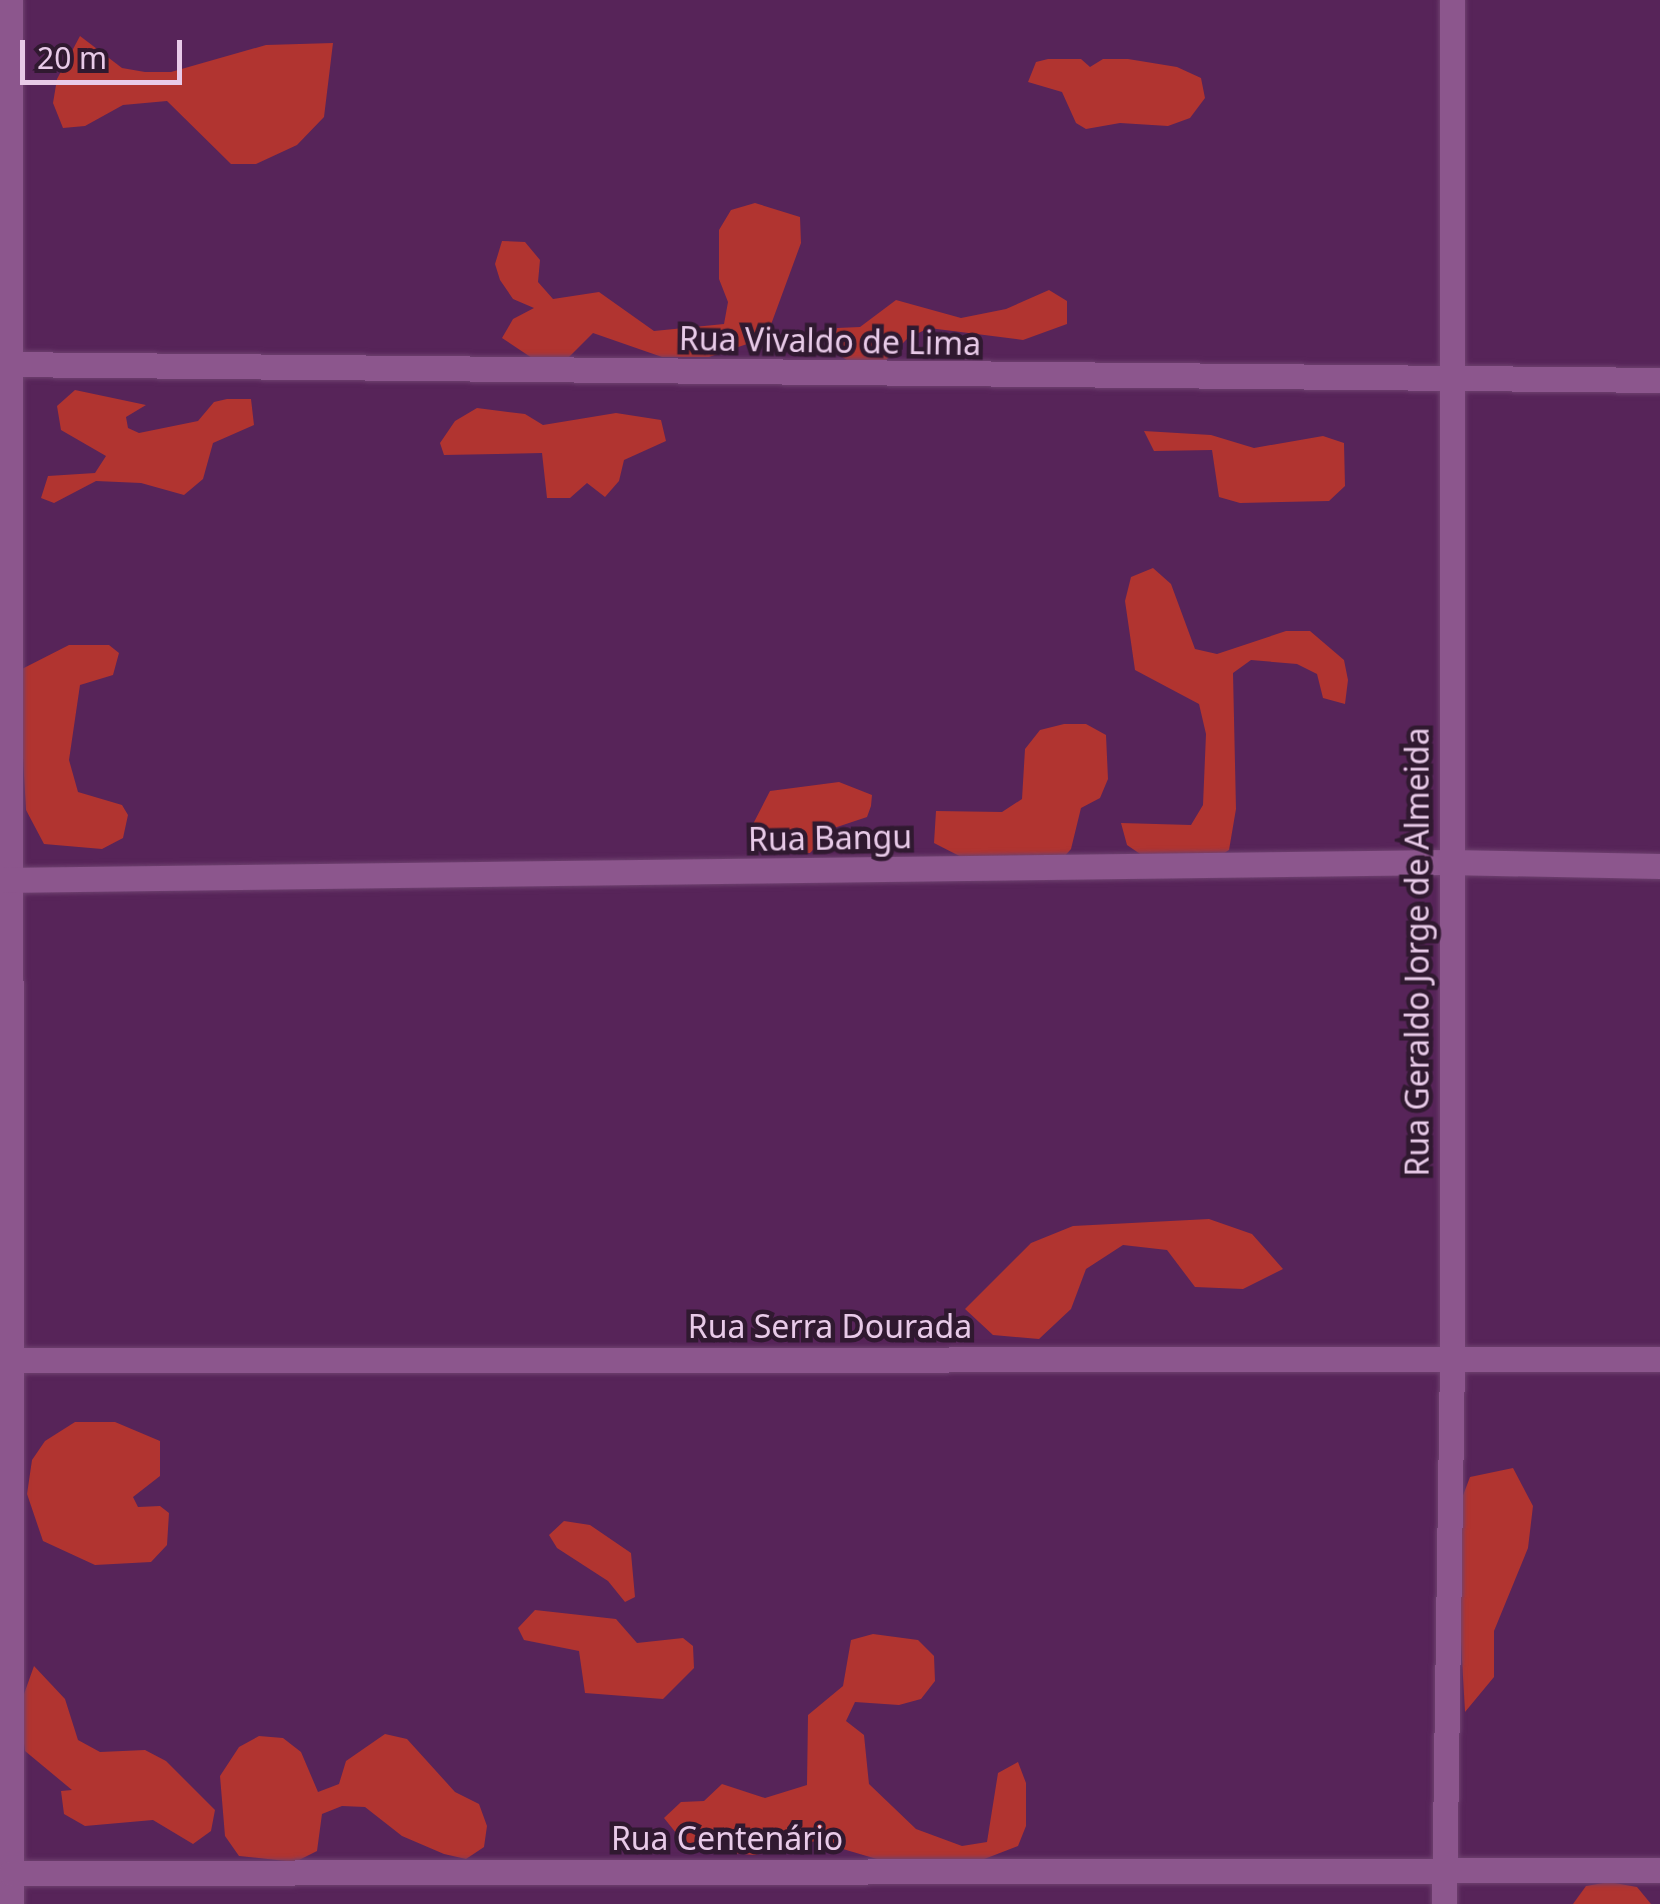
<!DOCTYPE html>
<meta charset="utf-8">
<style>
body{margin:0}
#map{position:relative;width:1660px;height:1904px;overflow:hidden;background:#572459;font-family:"Noto Sans",sans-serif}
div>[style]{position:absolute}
.forest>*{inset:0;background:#b13430}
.roads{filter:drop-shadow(0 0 2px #6f4270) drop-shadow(0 0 2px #6f4270)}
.minor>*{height:25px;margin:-12.5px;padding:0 12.5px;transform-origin:12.5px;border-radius:12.5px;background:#8c568d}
span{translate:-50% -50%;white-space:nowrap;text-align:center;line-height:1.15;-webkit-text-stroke:9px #301930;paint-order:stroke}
.street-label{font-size:32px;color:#e8cae8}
.scale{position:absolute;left:20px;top:40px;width:162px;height:45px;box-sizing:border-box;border:5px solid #e8cae8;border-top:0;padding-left:12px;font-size:30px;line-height:35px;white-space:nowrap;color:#e8cae8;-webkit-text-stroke:8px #301930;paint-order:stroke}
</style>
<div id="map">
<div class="forest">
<div style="clip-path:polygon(80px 36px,122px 68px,145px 72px,171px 72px,266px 45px,333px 43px,324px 117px,297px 145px,256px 164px,231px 164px,167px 101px,123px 105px,85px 126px,63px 128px,53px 103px,57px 79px)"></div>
<div style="clip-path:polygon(1048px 59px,1081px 59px,1090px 67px,1103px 59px,1128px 59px,1177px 67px,1201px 78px,1205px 98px,1190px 118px,1168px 126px,1120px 123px,1086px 129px,1076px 123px,1062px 92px,1028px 82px,1036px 62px)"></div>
<div style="clip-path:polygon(755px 203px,800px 217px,801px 243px,769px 330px,750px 343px,709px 357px,662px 357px,593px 333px,563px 363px,541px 364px,502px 338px,513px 319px,534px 308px,513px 299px,500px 280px,495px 264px,502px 241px,525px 242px,540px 260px,538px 282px,553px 299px,599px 292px,654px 331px,724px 324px,728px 302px,719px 279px,719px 230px,731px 210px)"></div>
<div style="clip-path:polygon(1049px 290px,1067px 301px,1067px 324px,1023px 340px,929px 328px,908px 338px,878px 368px,857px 367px,832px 350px,837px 328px,860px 327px,896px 300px,961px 318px,1006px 309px)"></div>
<div style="clip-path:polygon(75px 390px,146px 405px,126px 417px,128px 428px,139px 433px,198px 421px,214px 402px,227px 399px,251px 399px,254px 425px,213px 443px,203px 479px,184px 495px,141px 483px,96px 481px,54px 503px,41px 498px,48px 476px,95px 473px,106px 456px,61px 430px,57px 406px)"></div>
<div style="clip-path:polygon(477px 408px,525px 414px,543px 425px,616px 413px,661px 420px,666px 441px,624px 460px,619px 481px,605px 497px,587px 483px,570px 498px,547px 498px,542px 453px,444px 455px,440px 443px,455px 421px)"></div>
<div style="clip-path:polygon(1144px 431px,1211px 435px,1254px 448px,1323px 436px,1344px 443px,1345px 486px,1329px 501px,1240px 503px,1219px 497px,1212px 450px,1154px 451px)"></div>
<div style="clip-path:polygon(1153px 568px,1171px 584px,1195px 649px,1217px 654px,1286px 631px,1310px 631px,1344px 660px,1348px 680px,1345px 704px,1323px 698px,1317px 674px,1297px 664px,1251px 660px,1233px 673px,1236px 809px,1229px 850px,1210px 862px,1146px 858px,1127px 845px,1121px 823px,1191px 825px,1203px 805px,1206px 734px,1199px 704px,1135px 670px,1125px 601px,1131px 577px)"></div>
<div style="clip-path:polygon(69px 645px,109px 645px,119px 653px,113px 675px,80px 685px,69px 760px,78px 792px,122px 805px,128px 815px,123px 838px,102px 849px,44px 844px,26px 810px,18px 671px)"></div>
<div style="clip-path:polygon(1064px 724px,1086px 724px,1106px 735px,1108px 779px,1100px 798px,1081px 808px,1071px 849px,1057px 865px,973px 863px,934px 843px,936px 811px,1002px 812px,1022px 799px,1025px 749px,1040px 730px)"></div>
<div style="clip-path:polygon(839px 782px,872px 795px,871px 806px,867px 817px,834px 828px,810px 853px,788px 853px,752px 826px,770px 791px)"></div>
<div style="clip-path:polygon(1209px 1219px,1252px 1234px,1283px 1269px,1243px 1289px,1195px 1287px,1167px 1250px,1123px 1245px,1086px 1269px,1071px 1309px,1039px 1339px,993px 1335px,965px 1309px,1031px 1243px,1073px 1226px)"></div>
<div style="clip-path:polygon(75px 1422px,115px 1422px,160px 1441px,160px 1476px,133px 1497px,138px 1507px,160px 1506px,169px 1513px,167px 1545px,151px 1562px,95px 1565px,43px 1541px,27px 1494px,32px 1460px,45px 1441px)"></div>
<div style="clip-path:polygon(1513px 1468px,1533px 1506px,1528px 1548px,1494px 1631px,1494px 1677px,1465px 1712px,1454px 1519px,1470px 1477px)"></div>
<div style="clip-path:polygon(564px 1521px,590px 1525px,631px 1553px,635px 1597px,625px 1602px,608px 1581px,557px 1548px,549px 1535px)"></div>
<div style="clip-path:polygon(535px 1610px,616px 1619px,637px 1643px,683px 1638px,693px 1646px,694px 1668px,663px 1699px,585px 1693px,579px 1651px,524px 1640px,518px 1628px)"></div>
<div style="clip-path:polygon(873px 1634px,918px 1640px,934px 1656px,935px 1681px,921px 1699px,899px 1705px,855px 1702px,846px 1721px,864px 1735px,869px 1784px,916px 1829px,962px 1846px,987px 1842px,998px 1773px,1018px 1762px,1026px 1783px,1026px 1826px,1018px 1846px,974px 1863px,880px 1860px,816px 1841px,754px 1855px,689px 1849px,664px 1818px,681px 1802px,704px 1801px,722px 1784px,765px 1798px,807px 1785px,808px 1715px,843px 1686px,851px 1640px)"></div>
<div style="clip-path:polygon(34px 1666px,65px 1699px,78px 1740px,100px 1752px,145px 1750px,166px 1761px,215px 1810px,211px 1831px,193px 1844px,153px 1820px,85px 1826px,64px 1814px,61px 1791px,72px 1790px,25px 1751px,19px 1708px)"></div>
<div style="clip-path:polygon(385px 1734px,407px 1739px,455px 1792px,479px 1804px,487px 1826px,484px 1847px,466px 1859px,444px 1854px,402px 1836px,365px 1807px,342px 1806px,322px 1814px,317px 1851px,295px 1862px,239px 1856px,225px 1836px,220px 1776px,239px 1747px,259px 1736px,283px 1738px,301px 1752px,318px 1792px,339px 1784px,346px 1761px)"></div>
<div style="clip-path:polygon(1609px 1882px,1637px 1887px,1651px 1904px,1573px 1904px,1586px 1886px)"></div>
</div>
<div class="roads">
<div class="minor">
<div style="left:10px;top:0;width:1904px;rotate:89.97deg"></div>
<div style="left:0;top:364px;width:1660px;rotate:0.55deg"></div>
<div style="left:0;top:880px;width:1447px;rotate:-0.71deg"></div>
<div style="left:1447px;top:862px;width:213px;rotate:1.1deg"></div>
<div style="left:0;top:1360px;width:1660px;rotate:-0.03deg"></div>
<div style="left:11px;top:1873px;width:1649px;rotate:-0.1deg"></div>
<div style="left:1444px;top:1904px;width:546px;rotate:-89.16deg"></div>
<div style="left:1452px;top:1358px;width:1358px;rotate:-90deg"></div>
</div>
</div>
<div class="street-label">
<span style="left:830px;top:341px;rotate:1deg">Rua Vivaldo de Lima</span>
<span style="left:830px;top:838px;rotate:-1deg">Rua Bangu</span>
<span style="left:1417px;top:952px;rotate:-90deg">Rua Geraldo Jorge de Almeida</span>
<span style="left:830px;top:1326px">Rua Serra Dourada</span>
<span style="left:727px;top:1838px">Rua Centenário</span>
</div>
<div class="scale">20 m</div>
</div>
